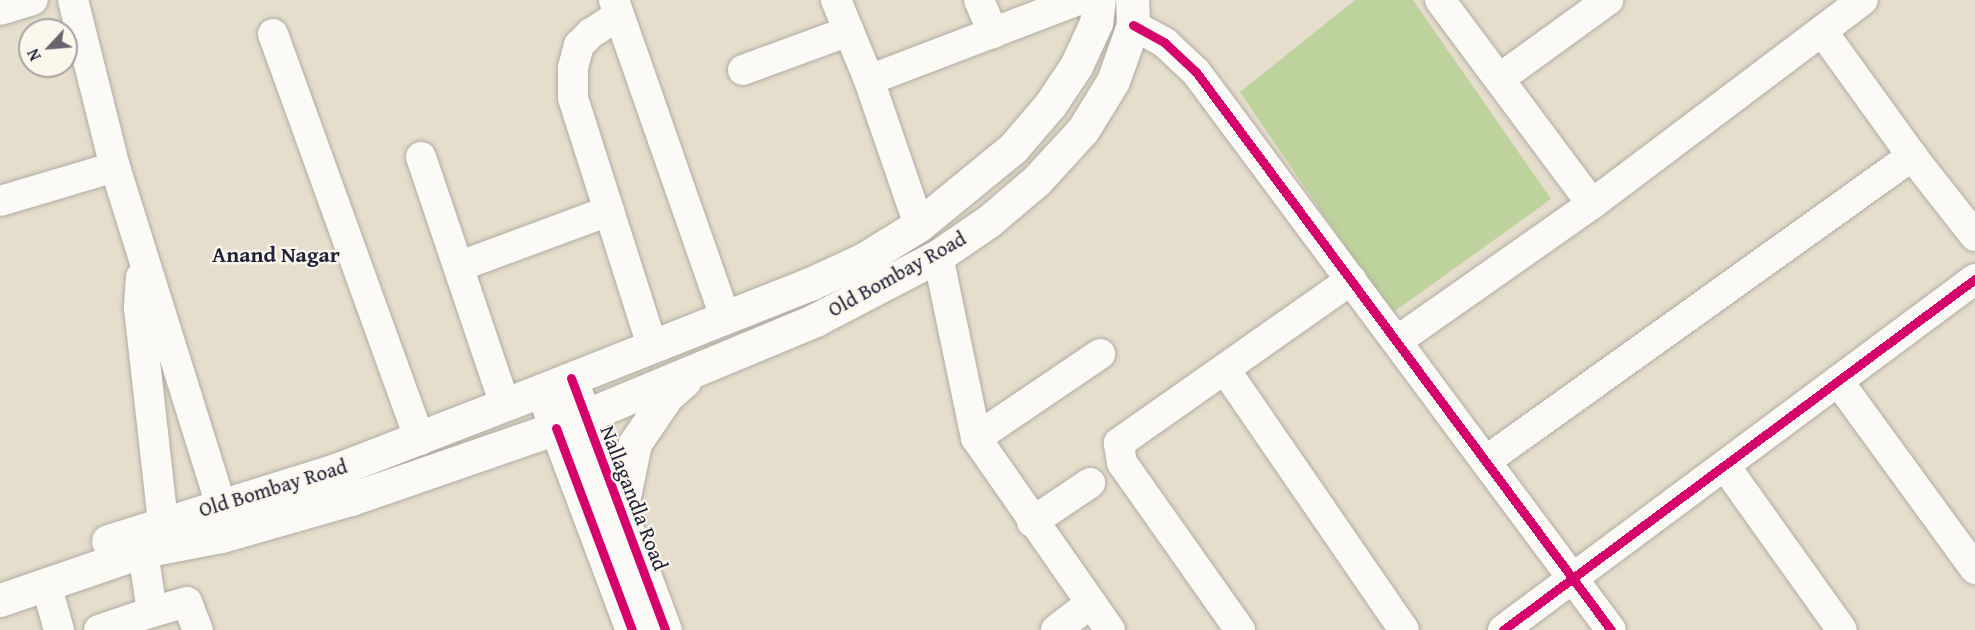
<!DOCTYPE html>
<style>
body{margin:0}
#map{position:relative;width:1975px;height:630px;overflow:hidden;background:#e6decc;font-family:"Gentium Book Plus",serif}
div>[style]{position:absolute}
.green>*{inset:0;background:#bdd29d}
.roads{filter:drop-shadow(0 0 2px #b1aca3) drop-shadow(0 0 2px #b1aca3)}
.minor>*{height:30px;margin:-15px;padding:0 15px;transform-origin:15px;border-radius:15px;background:#fbfaf7}
.secondary>*{height:33px;margin:-16.5px;padding:0 16.5px;transform-origin:16.5px;border-radius:16.5px;background:#fbfaf7}
.primary>*{height:33px;margin:-16.5px;padding:0 16.5px;transform-origin:16.5px;border-radius:16.5px;background:#fbfaf7}
.cycleway>*{height:9px;margin:-4.5px;padding:0 4.5px;transform-origin:4.5px;border-radius:4.5px;background:#d6006c}
span{translate:-50% -50%;white-space:nowrap;text-align:center;line-height:1.15;-webkit-text-stroke:4.5px #fbf7ec;paint-order:stroke}
.street-label{font-size:21px;color:#22223b}
.neighbourhood-label{font-size:22px;color:#22223b;font-weight:700}
.north{position:absolute;left:18px;top:18px;width:60px;height:60px;box-sizing:border-box;background:#fbf7ec;border:2px solid #a4a2a5;border-radius:50%;rotate:244deg;font-size:16px;font-weight:700;line-height:24px;text-align:center;color:#22223b}
.north::after{content:'';display:block;margin:auto;width:21px;height:27px;background:#67646e;clip-path:polygon(50% 0,100% 100%,50% 72%,0 100%)}
</style>
<div id="map">
<div class="green">
<div style="clip-path:polygon(1355px 0,1413px 0,1551px 199px,1391px 314px,1240px 92px)"></div>
</div>
<div class="roads">
<div class="minor">
<div style="left:73px;top:0;width:172px;rotate:75.9deg"></div>
<div style="left:115px;top:167px;width:352px;rotate:72.6deg"></div>
<div style="left:614px;top:0;width:336px;rotate:70.7deg"></div>
<div style="left:836px;top:0;width:87px;rotate:67.6deg"></div>
<div style="left:869px;top:80px;width:153px;rotate:71deg"></div>
<div style="left:979px;top:0;width:36px;rotate:67deg"></div>
<div style="left:1440px;top:0;width:254px;rotate:53.3deg"></div>
<div style="left:0;top:10px;width:34px;rotate:-17deg"></div>
<div style="left:619px;top:15px;width:33px;rotate:147deg"></div>
<div style="left:591px;top:33px;width:17px;rotate:135deg"></div>
<div style="left:579px;top:45px;width:24px;rotate:105deg"></div>
<div style="left:573px;top:68px;width:30px;rotate:90deg"></div>
<div style="left:573px;top:98px;width:259px;rotate:72.3deg"></div>
<div style="left:1133px;top:25px;width:37px;rotate:29deg"></div>
<div style="left:1165px;top:43px;width:42px;rotate:43.1deg"></div>
<div style="left:1196px;top:72px;width:695px;rotate:53.36deg"></div>
<div style="left:1822px;top:31px;width:154px;rotate:54.2deg"></div>
<div style="left:1912px;top:156px;width:102px;rotate:51.8deg"></div>
<div style="left:273px;top:34px;width:432px;rotate:70.1deg"></div>
<div style="left:743px;top:70px;width:113px;rotate:-20.2deg"></div>
<div style="left:1499px;top:79px;width:135px;rotate:-35.9deg"></div>
<div style="left:869px;top:80px;width:224px;rotate:-20.9deg"></div>
<div style="left:421px;top:157px;width:262px;rotate:71.3deg"></div>
<div style="left:0;top:201px;width:120px;rotate:-16.5deg"></div>
<div style="left:938px;top:256px;width:186px;rotate:78.2deg"></div>
<div style="left:976px;top:438px;width:234px;rotate:55.1deg"></div>
<div style="left:460px;top:266px;width:159px;rotate:-20.3deg"></div>
<div style="left:141px;top:277px;width:31px;rotate:94deg"></div>
<div style="left:139px;top:308px;width:215px;rotate:83.6deg"></div>
<div style="left:1397px;top:341px;width:238px;rotate:-35.1deg"></div>
<div style="left:1592px;top:204px;width:339px;rotate:-37deg"></div>
<div style="left:1226px;top:371px;width:314px;rotate:55.5deg"></div>
<div style="left:1838px;top:381px;width:233px;rotate:53.9deg"></div>
<div style="left:976px;top:438px;width:150px;rotate:-34.1deg"></div>
<div style="left:1487px;top:460px;width:523px;rotate:-35.58deg"></div>
<div style="left:1725px;top:466px;width:201px;rotate:54.5deg"></div>
<div style="left:1032px;top:522px;width:70px;rotate:-33.9deg"></div>
<div style="left:46px;top:584px;width:48px;rotate:74.2deg"></div>
<div style="left:152px;top:612px;width:36px;rotate:-16deg"></div>
<div style="left:187px;top:602px;width:30px;rotate:69deg"></div>
<div style="left:99px;top:630px;width:56px;rotate:-18.8deg"></div>
<div style="left:152px;top:612px;width:62px;rotate:-98.4deg"></div>
<div style="left:1056px;top:630px;width:44px;rotate:-37.6deg"></div>
<div style="left:1240px;top:630px;width:204px;rotate:-125.2deg"></div>
<div style="left:1122px;top:463px;width:20px;rotate:-99deg"></div>
<div style="left:1119px;top:443px;width:284px;rotate:-35.1deg"></div>
<div style="left:1503px;top:630px;width:588px;rotate:-36.64deg"></div>
</div>
<div class="secondary">
<div style="left:108px;top:541px;width:239px;rotate:-17.3deg"></div>
<div style="left:336px;top:470px;width:221px;rotate:-21.2deg"></div>
<div style="left:0;top:600px;width:151px;rotate:-18.9deg"></div>
<div style="left:143px;top:551px;width:79px;rotate:-10.9deg"></div>
<div style="left:221px;top:536px;width:135px;rotate:-15.9deg"></div>
<div style="left:351px;top:499px;width:217px;rotate:-19.1deg"></div>
</div>
<div class="primary">
<div style="left:577px;top:396px;width:250px;rotate:69.4deg"></div>
<div style="left:556px;top:428px;width:281px;rotate:-22.6deg"></div>
<div style="left:815px;top:320px;width:139px;rotate:-27.5deg"></div>
<div style="left:938px;top:256px;width:62px;rotate:-34.5deg"></div>
<div style="left:989px;top:221px;width:63px;rotate:-40.5deg"></div>
<div style="left:1037px;top:180px;width:68px;rotate:-47.4deg"></div>
<div style="left:1083px;top:130px;width:57px;rotate:-58.5deg"></div>
<div style="left:1113px;top:81px;width:59px;rotate:-70.3deg"></div>
<div style="left:1133px;top:25px;width:25px;rotate:-92deg"></div>
<div style="left:621px;top:511px;width:69px;rotate:-78.4deg"></div>
<div style="left:635px;top:443px;width:57px;rotate:-55.8deg"></div>
<div style="left:667px;top:396px;width:23px;rotate:-41deg"></div>
<div style="left:632px;top:630px;width:256px;rotate:-110.6deg"></div>
<div style="left:542px;top:390px;width:288px;rotate:-21.6deg"></div>
<div style="left:810px;top:284px;width:60px;rotate:-24.8deg"></div>
<div style="left:864px;top:259px;width:65px;rotate:-31.7deg"></div>
<div style="left:919px;top:225px;width:122px;rotate:-39.3deg"></div>
<div style="left:1013px;top:148px;width:57px;rotate:-49.3deg"></div>
<div style="left:1050px;top:105px;width:47px;rotate:-56.3deg"></div>
<div style="left:1076px;top:66px;width:47px;rotate:-65.1deg"></div>
<div style="left:1096px;top:23px;width:23px;rotate:-83deg"></div>
</div>
</div>
<div class="cycleway">
<div style="left:1133px;top:25px;width:37px;rotate:29deg"></div>
<div style="left:1165px;top:43px;width:42px;rotate:43.1deg"></div>
<div style="left:1196px;top:72px;width:695px;rotate:53.36deg"></div>
<div style="left:571px;top:378px;width:269px;rotate:69.5deg"></div>
<div style="left:556px;top:428px;width:216px;rotate:69.4deg"></div>
<div style="left:1503px;top:630px;width:588px;rotate:-36.64deg"></div>
</div>
<div class="street-label">
<span style="left:897px;top:274px;rotate:-29deg">Old Bombay Road</span>
<span style="left:273px;top:488px;rotate:-17deg">Old Bombay Road</span>
<span style="left:634px;top:498px;rotate:69deg">Nallagandla Road</span>
</div>
<div class="neighbourhood-label">
<span style="left:276px;top:255px">Anand Nagar</span>
</div>
<div class="north">N</div>
</div>
